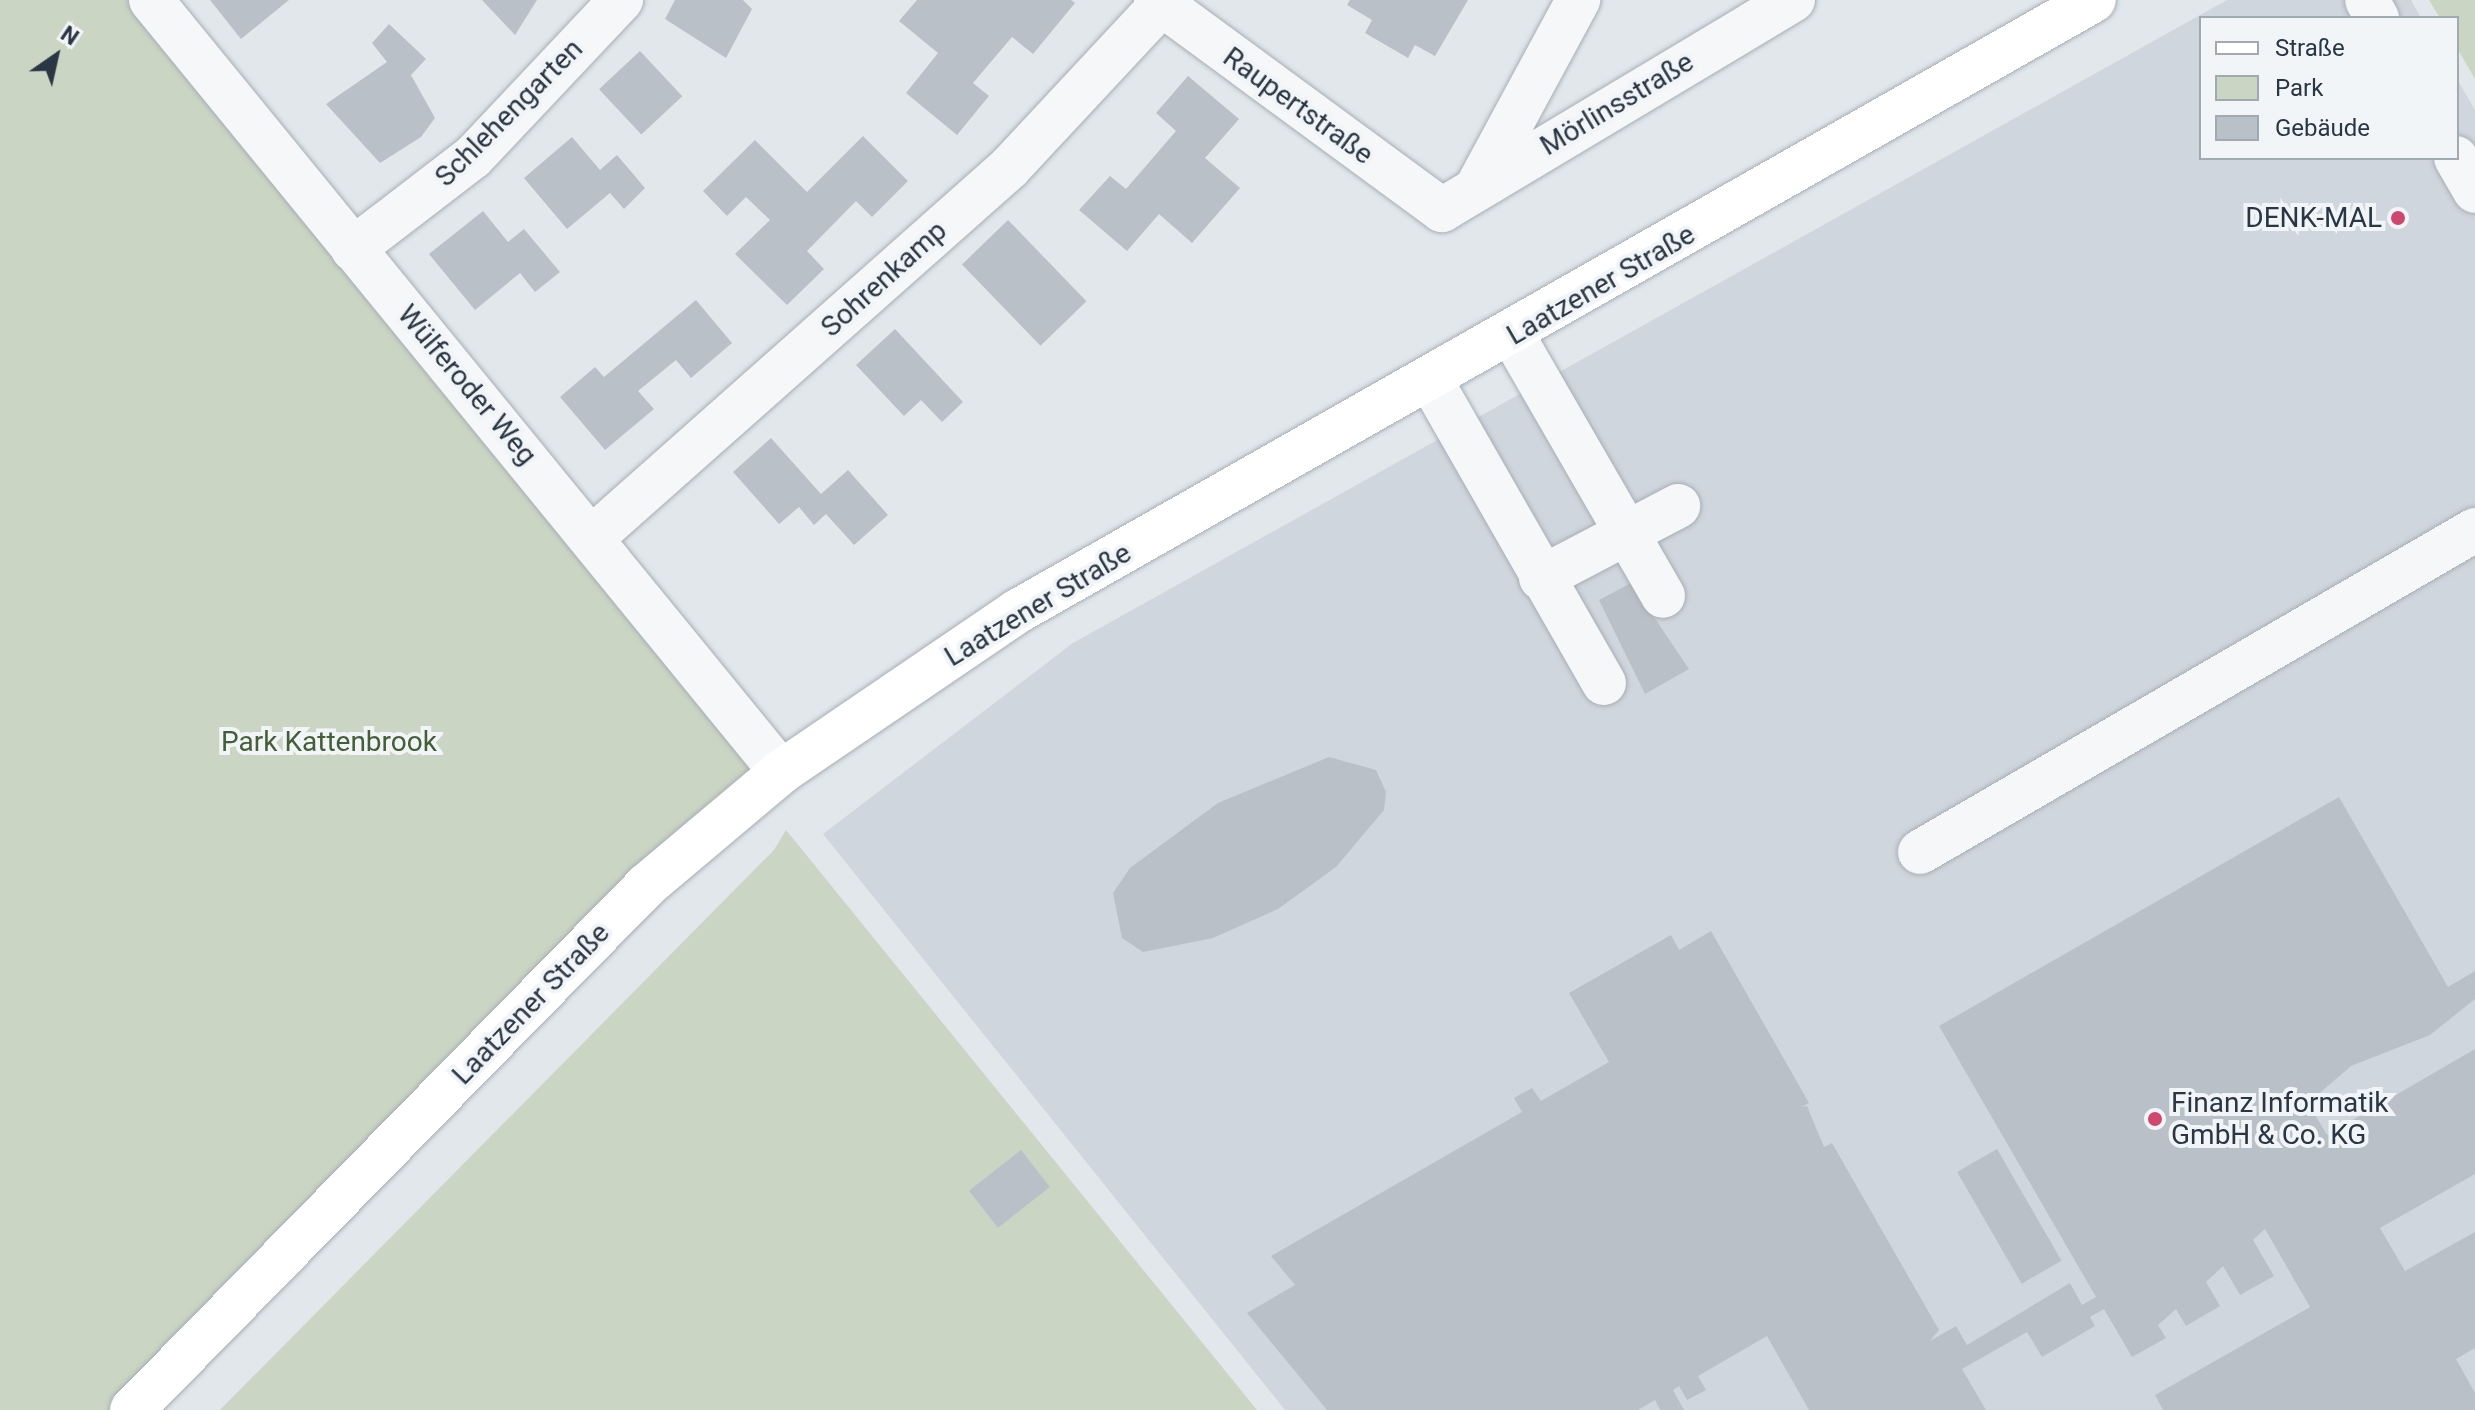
<!DOCTYPE html>
<meta charset="utf-8">
<style>
body{margin:0}
#map{position:relative;width:2475px;height:1410px;overflow:hidden;background:#e2e7eb;font-family:Roboto,sans-serif}
div>[style]{position:absolute}
.built>*{inset:0;background:#d0d6dd}
.green>*{inset:0;background:#cad5c3}
.building>*{inset:0;background:#b9c0c8;transform-origin:0 0}
.roads{filter:drop-shadow(0 0 2px #a7aeb5) drop-shadow(0 0 2px #a7aeb5)}
.minor>*{height:44px;margin:-22px;padding:0 22px;transform-origin:22px;border-radius:22px;background:#f5f7f9}
.major>*{height:44px;margin:-22px;padding:0 22px;transform-origin:22px;border-radius:22px;background:#fff}
.dots>*{width:22px;height:22px;translate:-50% -50%;box-sizing:border-box;border:4px solid #f2f5f8;border-radius:50%}
span{translate:-50% -50%;white-space:nowrap;text-align:center;line-height:1.15;-webkit-text-stroke:8px #f2f5f8;paint-order:stroke}
.street-label{font-size:28px;color:#2a3643}
.poi-label{font-size:28px;color:#2a3643}
.right{translate:-100% -50%;text-align:right}
.left{translate:0 -50%;text-align:left}
.park-label{font-size:28px;color:#445f37}
.legend{position:absolute;left:2199px;top:16px;width:260px;height:144px;box-sizing:border-box;background:#f2f5f8;border:2px solid #a2a9b0;margin:0;padding:10px 14px;list-style:none;font-size:24px;color:#2a3643}
.legend li{display:flex;align-items:center;gap:16px;height:40px}
.legend b{width:40px;border:2px solid #a2a9b0}
.north{position:absolute;left:16px;top:16px;width:80px;height:80px;-webkit-text-stroke:6px #f2f5f8;paint-order:stroke;rotate:34deg;font-size:22px;font-weight:700;line-height:32px;text-align:center;color:#2a3643}
.north::after{content:'';display:block;margin:auto;width:28px;height:36px;background:#2a3643;clip-path:polygon(50% 0,100% 100%,50% 72%,0 100%)}
</style>
<div id="map">
<div class="built">
<div style="clip-path:polygon(2227px 0,2411px 0,2421px 18px,2201px 18px,2201px 158px,2457px 158px,2457px 79px,2475px 110px,2475px 1410px,1285px 1410px,823px 834px,1073px 643px)"></div>
</div>
<div class="green">
<div style="clip-path:polygon(0 0,139px 0,781px 772px,132px 1410px,0 1410px)"></div>
<div style="clip-path:polygon(2429px 0,2475px 0,2475px 79px,2457px 48px,2457px 18px,2440px 18px)"></div>
<div style="clip-path:polygon(786px 830px,1257px 1410px,220px 1410px,774px 850px)"></div>
</div>
<div class="building">
<div style="clip-path:polygon(210px 0,289px 0,241px 39px)"></div>
<div style="clip-path:polygon(482px 0,537px 0,515px 35px)"></div>
<div style="clip-path:polygon(675px 0,743px 0,752px 9px,726px 58px,665px 19px)"></div>
<div style="clip-path:polygon(917px 0,1071px 0,1075px 3px,1033px 54px,1012px 37px,973px 83px,989px 96px,957px 135px,906px 93px,938px 53px,899px 21px)"></div>
<div style="clip-path:polygon(1350px 0,1468px 0,1435px 56px,1415px 45px,1408px 58px,1365px 33px,1372px 20px,1347px 5px)"></div>
<div style="clip-path:polygon(389px 24px,426px 59px,411px 75px,435px 118px,421px 137px,380px 163px,326px 104px,387px 62px,372px 43px)"></div>
<div style="left:640px;top:51px;width:62px;height:56px;rotate:47deg"></div>
<div style="clip-path:polygon(1188px 76px,1239px 119px,1205px 158px,1240px 188px,1192px 243px,1159px 214px,1127px 251px,1079px 210px,1110px 176px,1126px 189px,1176px 131px,1156px 113px)"></div>
<div style="clip-path:polygon(863px 136px,908px 181px,872px 217px,856px 201px,807px 251px,824px 269px,787px 305px,735px 254px,770px 220px,746px 197px,727px 216px,703px 191px,755px 140px,807px 192px)"></div>
<div style="clip-path:polygon(572px 137px,600px 170px,617px 155px,645px 188px,624px 209px,610px 193px,567px 229px,524px 178px)"></div>
<div style="clip-path:polygon(483px 211px,508px 242px,524px 229px,560px 272px,535px 292px,520px 273px,475px 310px,429px 254px)"></div>
<div style="left:1008px;top:220px;width:113px;height:64px;rotate:46deg"></div>
<div style="clip-path:polygon(696px 300px,732px 343px,691px 378px,676px 360px,638px 391px,654px 409px,605px 450px,560px 397px,595px 367px,604px 377px)"></div>
<div style="clip-path:polygon(895px 329px,963px 402px,942px 422px,921px 400px,904px 416px,856px 365px)"></div>
<div style="clip-path:polygon(771px 438px,821px 494px,848px 470px,888px 515px,854px 545px,826px 514px,814px 525px,799px 507px,779px 524px,733px 472px)"></div>
<div style="clip-path:polygon(1631px 583px,1689px 669px,1645px 694px,1599px 600px)"></div>
<div style="clip-path:polygon(1329px 757px,1376px 770px,1386px 792px,1384px 810px,1336px 867px,1278px 909px,1213px 938px,1143px 952px,1122px 938px,1113px 893px,1130px 868px,1218px 803px)"></div>
<div style="clip-path:polygon(2339px 797px,2448px 987px,2475px 971px,2475px 999px,2430px 1035px,2351px 1066px,2308px 1103px,2327px 1135px,2475px 1049px,2475px 1174px,2380px 1228px,2405px 1271px,2475px 1232px,2475px 1348px,2456px 1359px,2475px 1393px,2475px 1410px,2163px 1410px,2155px 1395px,2310px 1307px,2265px 1229px,2253px 1240px,2274px 1276px,2240px 1295px,2223px 1266px,2206px 1282px,2220px 1306px,2186px 1326px,2176px 1309px,2158px 1325px,2166px 1338px,2132px 1357px,2104px 1309px,2090px 1317px,2095px 1326px,2042px 1357px,2027px 1332px,1962px 1369px,1986px 1410px,1809px 1410px,1767px 1336px,1698px 1376px,1706px 1390px,1687px 1400px,1679px 1386px,1673px 1390px,1684px 1410px,1660px 1410px,1655px 1400px,1638px 1410px,1327px 1410px,1247px 1313px,1295px 1285px,1271px 1256px,1522px 1112px,1514px 1098px,1532px 1088px,1541px 1101px,1609px 1062px,1569px 993px,1671px 935px,1679px 950px,1711px 931px,1809px 1103px,1801px 1107px,1807px 1106px,1824px 1147px,1832px 1143px,1939px 1330px,1930px 1341px,1956px 1326px,1967px 1345px,2070px 1283px,2082px 1305px,2096px 1297px,1939px 1026px)"></div>
<div style="left:1997px;top:1149px;width:129px;height:46px;rotate:60deg"></div>
<div style="left:1021px;top:1150px;width:47px;height:66px;rotate:52deg"></div>
</div>
<div class="roads">
<div class="minor">
<div style="left:151px;top:0;width:996px;rotate:50.78deg"></div>
<div style="left:1156px;top:0;width:355px;rotate:36.3deg"></div>
<div style="left:1442px;top:210px;width:409px;rotate:-30.9deg"></div>
<div style="left:2367px;top:0;width:21px;rotate:61deg"></div>
<div style="left:2456px;top:158px;width:38px;rotate:60deg"></div>
<div style="left:1476px;top:189px;width:215px;rotate:-61.6deg"></div>
<div style="left:353px;top:249px;width:151px;rotate:-37.5deg"></div>
<div style="left:473px;top:157px;width:216px;rotate:-46.7deg"></div>
<div style="left:1513px;top:336px;width:300px;rotate:60deg"></div>
<div style="left:1431px;top:381px;width:348px;rotate:60.2deg"></div>
<div style="left:594px;top:536px;width:555px;rotate:-41.56deg"></div>
<div style="left:1009px;top:168px;width:220px;rotate:-47deg"></div>
<div style="left:1541px;top:578px;width:155px;rotate:-27.7deg"></div>
<div style="left:1920px;top:852px;width:642px;rotate:-30.12deg"></div>
</div>
<div class="major">
<div style="left:132px;top:1410px;width:735px;rotate:-45.55deg"></div>
<div style="left:647px;top:885px;width:175px;rotate:-40.1deg"></div>
<div style="left:781px;top:772px;width:287px;rotate:-34.2deg"></div>
<div style="left:1018px;top:611px;width:1237px;rotate:-29.59deg"></div>
</div>
</div>
<div class="dots">
<div style="left:2398px;top:218px;background:#cf476e"></div>
<div style="left:2155px;top:1119px;background:#cf476e"></div>
</div>
<div class="street-label">
<span style="left:1617px;top:104px;rotate:-31deg">Mörlinsstraße</span>
<span style="left:1298px;top:106px;rotate:36deg">Raupertstraße</span>
<span style="left:509px;top:113px;rotate:-45deg">Schlehengarten</span>
<span style="left:884px;top:279px;rotate:-42deg">Sohrenkamp</span>
<span style="left:1601px;top:285px;rotate:-30deg">Laatzener Straße</span>
<span style="left:467px;top:385px;rotate:50deg">Wülferoder Weg</span>
<span style="left:1038px;top:605px;rotate:-31deg">Laatzener Straße</span>
<span style="left:531px;top:1004px;rotate:-46deg">Laatzener Straße</span>
</div>
<div class="poi-label">
<span class="right" style="left:2382px;top:218px">DENK-MAL</span>
<span class="left" style="left:2171px;top:1119px">Finanz Informatik<br>GmbH &amp; Co. KG</span>
</div>
<div class="park-label">
<span style="left:329px;top:742px">Park Kattenbrook</span>
</div>
<ul class="legend">
<li><b style="height:10px;background:#fff"></b>Straße</li>
<li><b style="height:22px;background:#cad5c3"></b>Park</li>
<li><b style="height:22px;background:#b9c0c8"></b>Gebäude</li>
</ul>
<div class="north">N</div>
</div>
